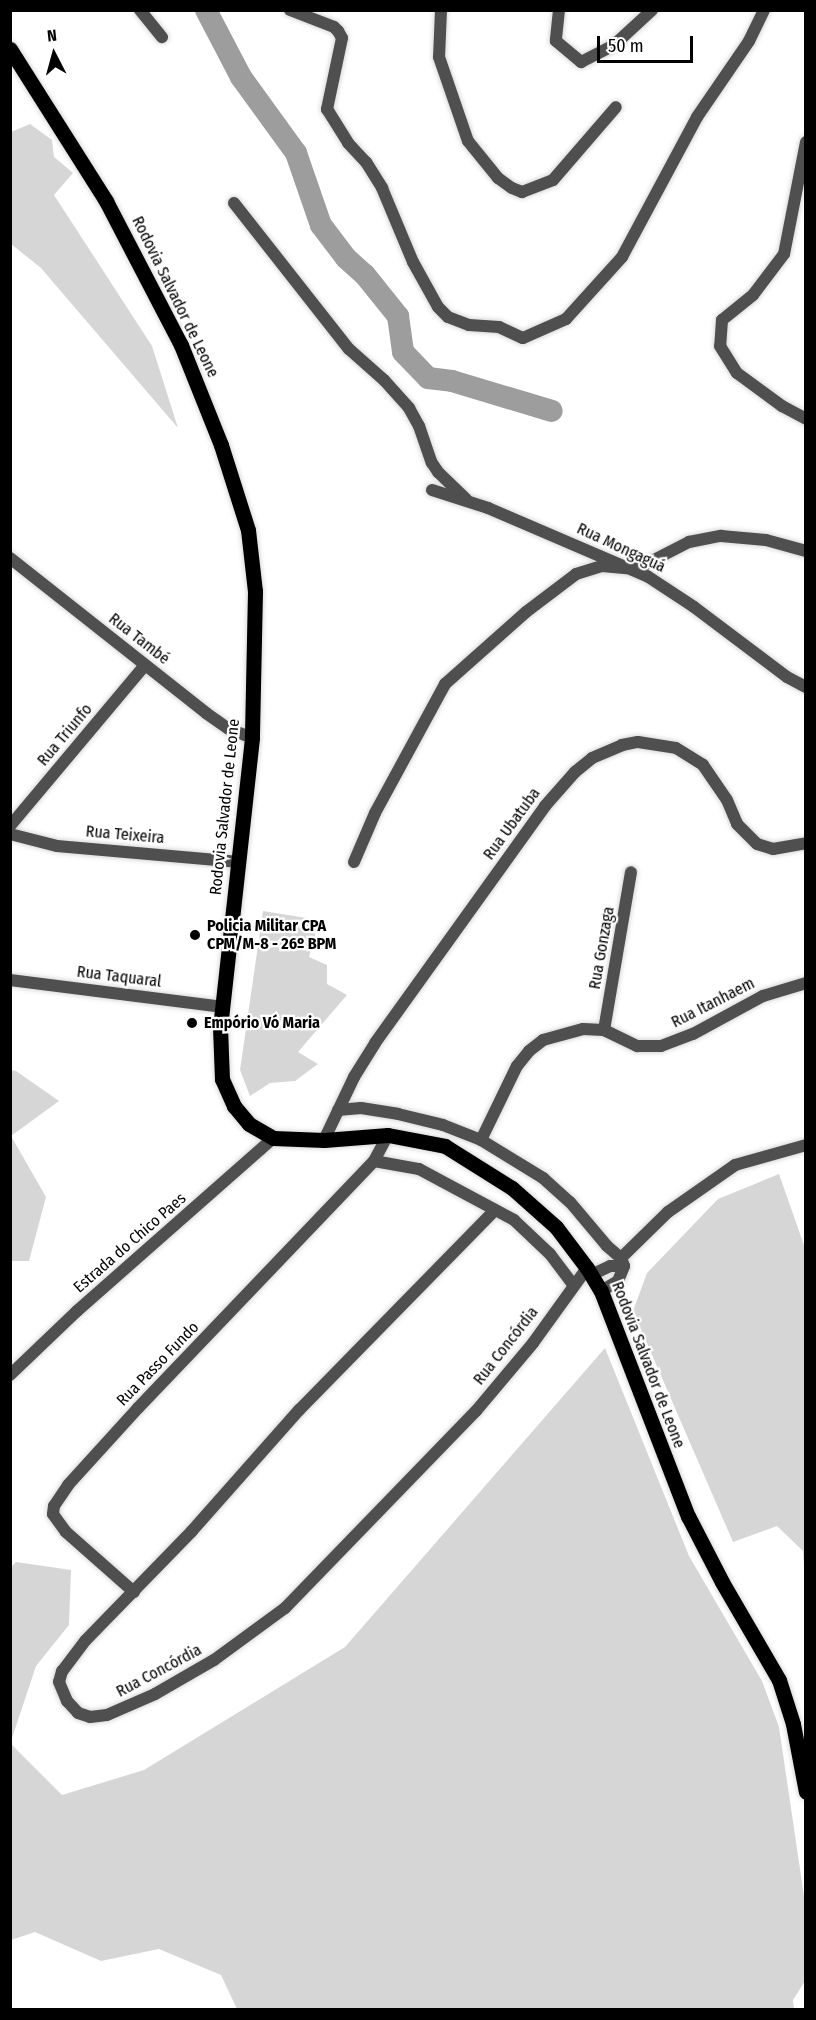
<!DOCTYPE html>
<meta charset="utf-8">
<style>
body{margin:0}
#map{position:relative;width:816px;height:2020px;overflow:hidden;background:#fff;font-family:"Fira Sans Condensed",sans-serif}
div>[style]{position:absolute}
.green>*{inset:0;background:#d6d6d6}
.river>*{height:22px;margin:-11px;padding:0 11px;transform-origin:11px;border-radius:11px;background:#9d9d9d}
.roads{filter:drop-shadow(0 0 2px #dbdbdb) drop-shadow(0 0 2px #dbdbdb)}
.minor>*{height:12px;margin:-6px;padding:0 6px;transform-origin:6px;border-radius:6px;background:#4f4f4f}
.primary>*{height:15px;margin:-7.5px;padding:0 7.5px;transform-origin:7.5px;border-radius:7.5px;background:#000}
.dots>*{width:16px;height:16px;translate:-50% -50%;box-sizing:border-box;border:3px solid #fff;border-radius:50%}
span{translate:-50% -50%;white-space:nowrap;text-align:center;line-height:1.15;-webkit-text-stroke:4.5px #fff;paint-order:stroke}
.street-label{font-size:16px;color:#000}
.poi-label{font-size:16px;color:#000;font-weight:700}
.left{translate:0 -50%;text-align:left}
.frame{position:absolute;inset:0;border:12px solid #000;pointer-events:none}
.north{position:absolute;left:24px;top:24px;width:60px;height:60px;-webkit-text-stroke:4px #fff;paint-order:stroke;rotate:354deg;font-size:16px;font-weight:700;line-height:24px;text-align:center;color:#000}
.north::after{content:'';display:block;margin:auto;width:21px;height:27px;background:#000;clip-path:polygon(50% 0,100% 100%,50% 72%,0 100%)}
.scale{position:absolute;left:597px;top:36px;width:96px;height:27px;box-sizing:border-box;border:3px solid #000;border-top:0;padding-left:8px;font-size:18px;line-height:21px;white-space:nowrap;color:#000;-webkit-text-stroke:4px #fff;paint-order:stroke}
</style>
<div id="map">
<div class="green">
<div style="clip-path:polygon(30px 124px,52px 140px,54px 157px,73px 173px,54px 195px,152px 346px,178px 428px,41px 268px,11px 244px,11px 132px)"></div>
<div style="clip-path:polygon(263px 911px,319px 920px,309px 957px,327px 965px,327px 984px,347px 995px,298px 1052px,318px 1064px,295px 1081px,270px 1083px,250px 1096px,240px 1070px)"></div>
<div style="clip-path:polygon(11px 1070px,16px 1071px,59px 1101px,11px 1136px,46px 1197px,29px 1261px,11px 1261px)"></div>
<div style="clip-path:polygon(779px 1174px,805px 1248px,805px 1580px,803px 1551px,777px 1526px,733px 1542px,633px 1311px,647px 1273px,718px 1199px)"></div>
<div style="clip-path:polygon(605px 1348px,689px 1556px,762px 1681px,779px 1727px,805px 1903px,805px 1981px,793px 2000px,794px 2009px,237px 2009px,221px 1975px,159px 1949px,101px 1961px,35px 1932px,11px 1940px,11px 1744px,62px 1795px,144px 1770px,345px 1647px)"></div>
<div style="clip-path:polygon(16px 1562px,71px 1570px,69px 1625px,36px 1666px,11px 1741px,10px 1568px)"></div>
</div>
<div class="river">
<div style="left:206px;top:10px;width:76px;rotate:62.4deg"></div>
<div style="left:241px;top:77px;width:94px;rotate:54.1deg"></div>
<div style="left:296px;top:153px;width:76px;rotate:70.9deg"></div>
<div style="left:321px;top:225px;width:41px;rotate:52.9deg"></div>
<div style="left:346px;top:258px;width:25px;rotate:42deg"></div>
<div style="left:365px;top:275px;width:53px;rotate:51.2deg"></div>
<div style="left:398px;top:316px;width:36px;rotate:82deg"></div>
<div style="left:403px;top:352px;width:36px;rotate:46deg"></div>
<div style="left:428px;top:378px;width:24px;rotate:7deg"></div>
<div style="left:452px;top:381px;width:104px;rotate:16.7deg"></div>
</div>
<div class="roads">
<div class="minor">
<div style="left:140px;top:10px;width:35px;rotate:51deg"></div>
<div style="left:290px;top:10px;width:47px;rotate:21.1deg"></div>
<div style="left:334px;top:27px;width:6px;rotate:45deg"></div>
<div style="left:338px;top:31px;width:8px;rotate:60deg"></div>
<div style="left:342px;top:38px;width:73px;rotate:101.9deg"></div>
<div style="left:327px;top:109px;width:40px;rotate:58deg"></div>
<div style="left:348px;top:143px;width:26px;rotate:47deg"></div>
<div style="left:366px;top:162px;width:31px;rotate:58deg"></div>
<div style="left:382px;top:188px;width:80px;rotate:67.3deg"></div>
<div style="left:413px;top:262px;width:51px;rotate:60.9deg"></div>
<div style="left:438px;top:307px;width:14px;rotate:45deg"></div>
<div style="left:448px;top:317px;width:22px;rotate:21deg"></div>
<div style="left:469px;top:325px;width:30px;rotate:4deg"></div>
<div style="left:499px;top:327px;width:26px;rotate:25deg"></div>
<div style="left:523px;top:338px;width:47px;rotate:-23.8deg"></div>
<div style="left:566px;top:319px;width:84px;rotate:-47.9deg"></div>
<div style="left:622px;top:257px;width:159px;rotate:-61.8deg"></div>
<div style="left:697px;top:117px;width:92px;rotate:-55.6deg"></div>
<div style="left:749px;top:41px;width:34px;rotate:-64deg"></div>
<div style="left:441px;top:10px;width:47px;rotate:92.4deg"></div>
<div style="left:439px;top:57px;width:89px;rotate:71deg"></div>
<div style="left:468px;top:141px;width:48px;rotate:51deg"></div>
<div style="left:498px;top:178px;width:17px;rotate:36deg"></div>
<div style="left:512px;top:188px;width:11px;rotate:22deg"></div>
<div style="left:522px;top:192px;width:33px;rotate:-21deg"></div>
<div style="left:553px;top:180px;width:96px;rotate:-49.2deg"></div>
<div style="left:559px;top:10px;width:31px;rotate:96deg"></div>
<div style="left:556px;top:41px;width:33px;rotate:40deg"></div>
<div style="left:581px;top:62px;width:36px;rotate:-27deg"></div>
<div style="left:613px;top:46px;width:53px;rotate:-42.7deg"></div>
<div style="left:806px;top:142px;width:114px;rotate:101.1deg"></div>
<div style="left:784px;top:254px;width:51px;rotate:127.1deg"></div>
<div style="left:753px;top:295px;width:40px;rotate:141deg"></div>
<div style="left:722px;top:320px;width:26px;rotate:94deg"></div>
<div style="left:720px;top:346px;width:32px;rotate:58deg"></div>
<div style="left:737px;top:373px;width:56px;rotate:36.3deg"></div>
<div style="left:782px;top:406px;width:27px;rotate:28deg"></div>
<div style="left:234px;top:203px;width:186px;rotate:51.8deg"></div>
<div style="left:349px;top:349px;width:47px;rotate:41.5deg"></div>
<div style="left:384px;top:380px;width:38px;rotate:48deg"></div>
<div style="left:409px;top:408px;width:21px;rotate:61deg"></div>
<div style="left:419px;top:426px;width:39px;rotate:71deg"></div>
<div style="left:432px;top:463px;width:11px;rotate:56deg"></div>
<div style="left:438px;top:472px;width:39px;rotate:44deg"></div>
<div style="left:432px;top:490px;width:59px;rotate:17.8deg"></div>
<div style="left:488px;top:508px;width:173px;rotate:23.2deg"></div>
<div style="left:647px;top:576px;width:56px;rotate:33.4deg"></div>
<div style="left:694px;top:607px;width:116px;rotate:37deg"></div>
<div style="left:787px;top:677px;width:21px;rotate:28deg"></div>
<div style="left:10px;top:558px;width:250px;rotate:38.3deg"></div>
<div style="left:206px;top:713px;width:28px;rotate:35deg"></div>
<div style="left:229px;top:729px;width:25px;rotate:21deg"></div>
<div style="left:10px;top:826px;width:210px;rotate:-50deg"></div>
<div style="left:10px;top:834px;width:49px;rotate:14.3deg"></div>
<div style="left:57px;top:846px;width:183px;rotate:5deg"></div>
<div style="left:354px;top:862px;width:53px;rotate:-66.8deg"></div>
<div style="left:375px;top:813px;width:147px;rotate:-61.5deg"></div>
<div style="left:445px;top:684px;width:108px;rotate:-41.6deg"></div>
<div style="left:526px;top:612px;width:63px;rotate:-37.2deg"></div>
<div style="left:576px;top:574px;width:27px;rotate:-17deg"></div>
<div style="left:602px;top:566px;width:25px;rotate:5deg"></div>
<div style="left:627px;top:568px;width:17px;rotate:-10deg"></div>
<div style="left:644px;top:565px;width:51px;rotate:-27.1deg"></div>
<div style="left:689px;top:542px;width:33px;rotate:-11deg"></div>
<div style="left:721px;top:536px;width:45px;rotate:5.1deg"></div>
<div style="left:766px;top:540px;width:41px;rotate:15.4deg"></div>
<div style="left:10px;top:980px;width:215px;rotate:7.2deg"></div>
<div style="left:604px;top:1030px;width:160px;rotate:-80.3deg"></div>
<div style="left:338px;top:1110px;width:23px;rotate:-5deg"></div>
<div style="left:361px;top:1108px;width:37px;rotate:9deg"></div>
<div style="left:398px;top:1114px;width:46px;rotate:13.7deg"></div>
<div style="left:443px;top:1125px;width:41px;rotate:21.5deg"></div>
<div style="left:481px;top:1140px;width:73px;rotate:31.5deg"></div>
<div style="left:543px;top:1178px;width:36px;rotate:42deg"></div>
<div style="left:570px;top:1202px;width:57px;rotate:49.9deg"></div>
<div style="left:607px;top:1246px;width:18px;rotate:41deg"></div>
<div style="left:324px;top:1140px;width:70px;rotate:-64.5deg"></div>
<div style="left:354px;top:1077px;width:40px;rotate:-58deg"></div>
<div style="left:375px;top:1043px;width:292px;rotate:-54.3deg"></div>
<div style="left:545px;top:806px;width:45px;rotate:-48.6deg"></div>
<div style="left:575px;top:772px;width:22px;rotate:-39deg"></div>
<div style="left:592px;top:758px;width:33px;rotate:-23deg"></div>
<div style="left:622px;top:745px;width:16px;rotate:-11deg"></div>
<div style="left:638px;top:742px;width:38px;rotate:9deg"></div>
<div style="left:676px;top:748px;width:32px;rotate:32deg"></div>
<div style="left:703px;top:765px;width:42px;rotate:55.6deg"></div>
<div style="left:727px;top:800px;width:26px;rotate:67deg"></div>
<div style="left:737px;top:824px;width:28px;rotate:45deg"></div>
<div style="left:757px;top:844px;width:17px;rotate:17deg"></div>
<div style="left:773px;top:849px;width:34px;rotate:-10deg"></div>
<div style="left:481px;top:1140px;width:82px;rotate:-64.1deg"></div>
<div style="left:517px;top:1066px;width:19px;rotate:-51deg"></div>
<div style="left:529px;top:1051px;width:18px;rotate:-38deg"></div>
<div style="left:543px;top:1040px;width:41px;rotate:-15.4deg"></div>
<div style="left:583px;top:1029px;width:21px;rotate:3deg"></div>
<div style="left:604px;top:1030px;width:37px;rotate:26deg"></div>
<div style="left:637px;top:1046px;width:24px"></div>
<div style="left:661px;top:1046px;width:34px;rotate:-21deg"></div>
<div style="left:693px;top:1034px;width:80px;rotate:-28.5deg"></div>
<div style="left:763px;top:996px;width:45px;rotate:-16.8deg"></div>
<div style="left:374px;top:1161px;width:46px;rotate:10.1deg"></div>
<div style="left:419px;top:1169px;width:108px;rotate:28.2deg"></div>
<div style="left:514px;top:1220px;width:50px;rotate:43.4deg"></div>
<div style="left:550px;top:1254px;width:39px;rotate:53deg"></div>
<div style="left:495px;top:1210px;width:280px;rotate:134.4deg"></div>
<div style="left:299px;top:1410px;width:162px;rotate:131.5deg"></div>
<div style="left:192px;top:1531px;width:153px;rotate:134.2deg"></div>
<div style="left:85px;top:1641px;width:38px;rotate:127deg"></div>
<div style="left:62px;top:1671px;width:11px;rotate:105deg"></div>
<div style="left:59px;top:1682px;width:21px;rotate:67deg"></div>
<div style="left:67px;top:1701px;width:16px;rotate:47deg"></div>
<div style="left:78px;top:1713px;width:13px;rotate:18deg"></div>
<div style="left:90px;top:1717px;width:17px;rotate:-7deg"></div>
<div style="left:107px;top:1715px;width:52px;rotate:-23.6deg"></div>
<div style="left:155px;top:1694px;width:68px;rotate:-30deg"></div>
<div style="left:214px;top:1660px;width:88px;rotate:-36.2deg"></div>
<div style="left:285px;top:1608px;width:274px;rotate:-45.9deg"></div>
<div style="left:476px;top:1411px;width:89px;rotate:-50deg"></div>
<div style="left:533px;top:1343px;width:92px;rotate:-54.2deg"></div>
<div style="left:591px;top:1275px;width:21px;rotate:-25deg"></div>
<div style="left:610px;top:1266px;width:14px"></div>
<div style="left:601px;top:1291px;width:20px;rotate:-30deg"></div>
<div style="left:618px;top:1281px;width:16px;rotate:-68deg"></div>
<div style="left:624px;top:1266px;width:9px;rotate:-111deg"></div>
<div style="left:621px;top:1258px;width:66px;rotate:-44.4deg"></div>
<div style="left:668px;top:1212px;width:82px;rotate:-35deg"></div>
<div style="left:735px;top:1165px;width:74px;rotate:-15.7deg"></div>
<div style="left:10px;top:1375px;width:93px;rotate:-43.7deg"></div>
<div style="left:77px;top:1311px;width:261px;rotate:-41.4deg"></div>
<div style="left:134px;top:1592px;width:91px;rotate:-138.6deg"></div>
<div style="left:66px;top:1532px;width:22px;rotate:-126deg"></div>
<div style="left:53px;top:1514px;width:8px;rotate:-83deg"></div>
<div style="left:54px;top:1506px;width:25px;rotate:-56deg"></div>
<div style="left:68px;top:1485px;width:104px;rotate:-47.7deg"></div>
<div style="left:138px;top:1408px;width:342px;rotate:-46.3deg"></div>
<div style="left:374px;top:1161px;width:30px;rotate:-62deg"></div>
</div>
<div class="primary">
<div style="left:10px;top:49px;width:180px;rotate:57.7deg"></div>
<div style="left:106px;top:201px;width:162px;rotate:62.5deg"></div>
<div style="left:181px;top:345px;width:108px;rotate:68.2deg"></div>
<div style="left:221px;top:445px;width:89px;rotate:72.4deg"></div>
<div style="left:248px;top:530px;width:61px;rotate:83.5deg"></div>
<div style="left:255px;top:591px;width:147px;rotate:91.2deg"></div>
<div style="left:252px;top:738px;width:291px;rotate:96.3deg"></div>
<div style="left:220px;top:1027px;width:52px;rotate:87.8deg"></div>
<div style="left:222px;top:1079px;width:30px;rotate:66deg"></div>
<div style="left:234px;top:1106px;width:23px;rotate:50deg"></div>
<div style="left:249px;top:1124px;width:28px;rotate:30deg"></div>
<div style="left:273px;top:1138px;width:51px;rotate:2.2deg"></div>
<div style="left:324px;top:1140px;width:64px;rotate:-4.5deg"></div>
<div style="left:388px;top:1135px;width:58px;rotate:10.9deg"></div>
<div style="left:445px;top:1146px;width:79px;rotate:32.1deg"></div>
<div style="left:512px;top:1188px;width:59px;rotate:41.6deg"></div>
<div style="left:556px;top:1227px;width:51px;rotate:52.9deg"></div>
<div style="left:587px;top:1268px;width:27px;rotate:59deg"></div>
<div style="left:601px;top:1291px;width:241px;rotate:68.9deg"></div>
<div style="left:688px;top:1516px;width:74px;rotate:62.7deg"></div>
<div style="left:722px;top:1582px;width:113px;rotate:59.8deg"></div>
<div style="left:779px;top:1680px;width:46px;rotate:72.3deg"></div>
<div style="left:793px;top:1724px;width:69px;rotate:79.2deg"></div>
</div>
</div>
<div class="dots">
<div style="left:195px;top:935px;background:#000"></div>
<div style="left:192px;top:1023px;background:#000"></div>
</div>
<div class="street-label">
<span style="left:175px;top:297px;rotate:64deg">Rodovia Salvador de Leone</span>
<span style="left:621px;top:548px;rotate:25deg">Rua Mongaguá</span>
<span style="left:139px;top:639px;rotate:38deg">Rua També</span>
<span style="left:65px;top:735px;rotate:-50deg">Rua Triunfo</span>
<span style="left:225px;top:807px;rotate:-84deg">Rodovia Salvador de Leone</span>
<span style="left:512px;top:824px;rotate:-54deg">Rua Ubatuba</span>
<span style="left:125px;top:835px;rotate:5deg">Rua Teixeira</span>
<span style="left:602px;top:948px;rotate:-80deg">Rua Gonzaga</span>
<span style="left:119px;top:977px;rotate:7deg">Rua Taquaral</span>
<span style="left:713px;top:1003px;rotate:-27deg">Rua Itanhaem</span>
<span style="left:130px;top:1243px;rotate:-41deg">Estrada do Chico Paes</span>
<span style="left:506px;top:1346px;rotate:-52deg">Rua Concórdia</span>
<span style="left:158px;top:1364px;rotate:-46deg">Rua Passo Fundo</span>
<span style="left:648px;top:1365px;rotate:69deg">Rodovia Salvador de Leone</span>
<span style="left:159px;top:1671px;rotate:-28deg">Rua Concórdia</span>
</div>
<div class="poi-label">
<span class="left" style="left:207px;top:935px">Policia Militar CPA<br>CPM/M-8 - 26º BPM</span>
<span class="left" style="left:204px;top:1023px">Empório Vó Maria</span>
</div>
<div class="frame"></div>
<div class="north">N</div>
<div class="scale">50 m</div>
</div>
